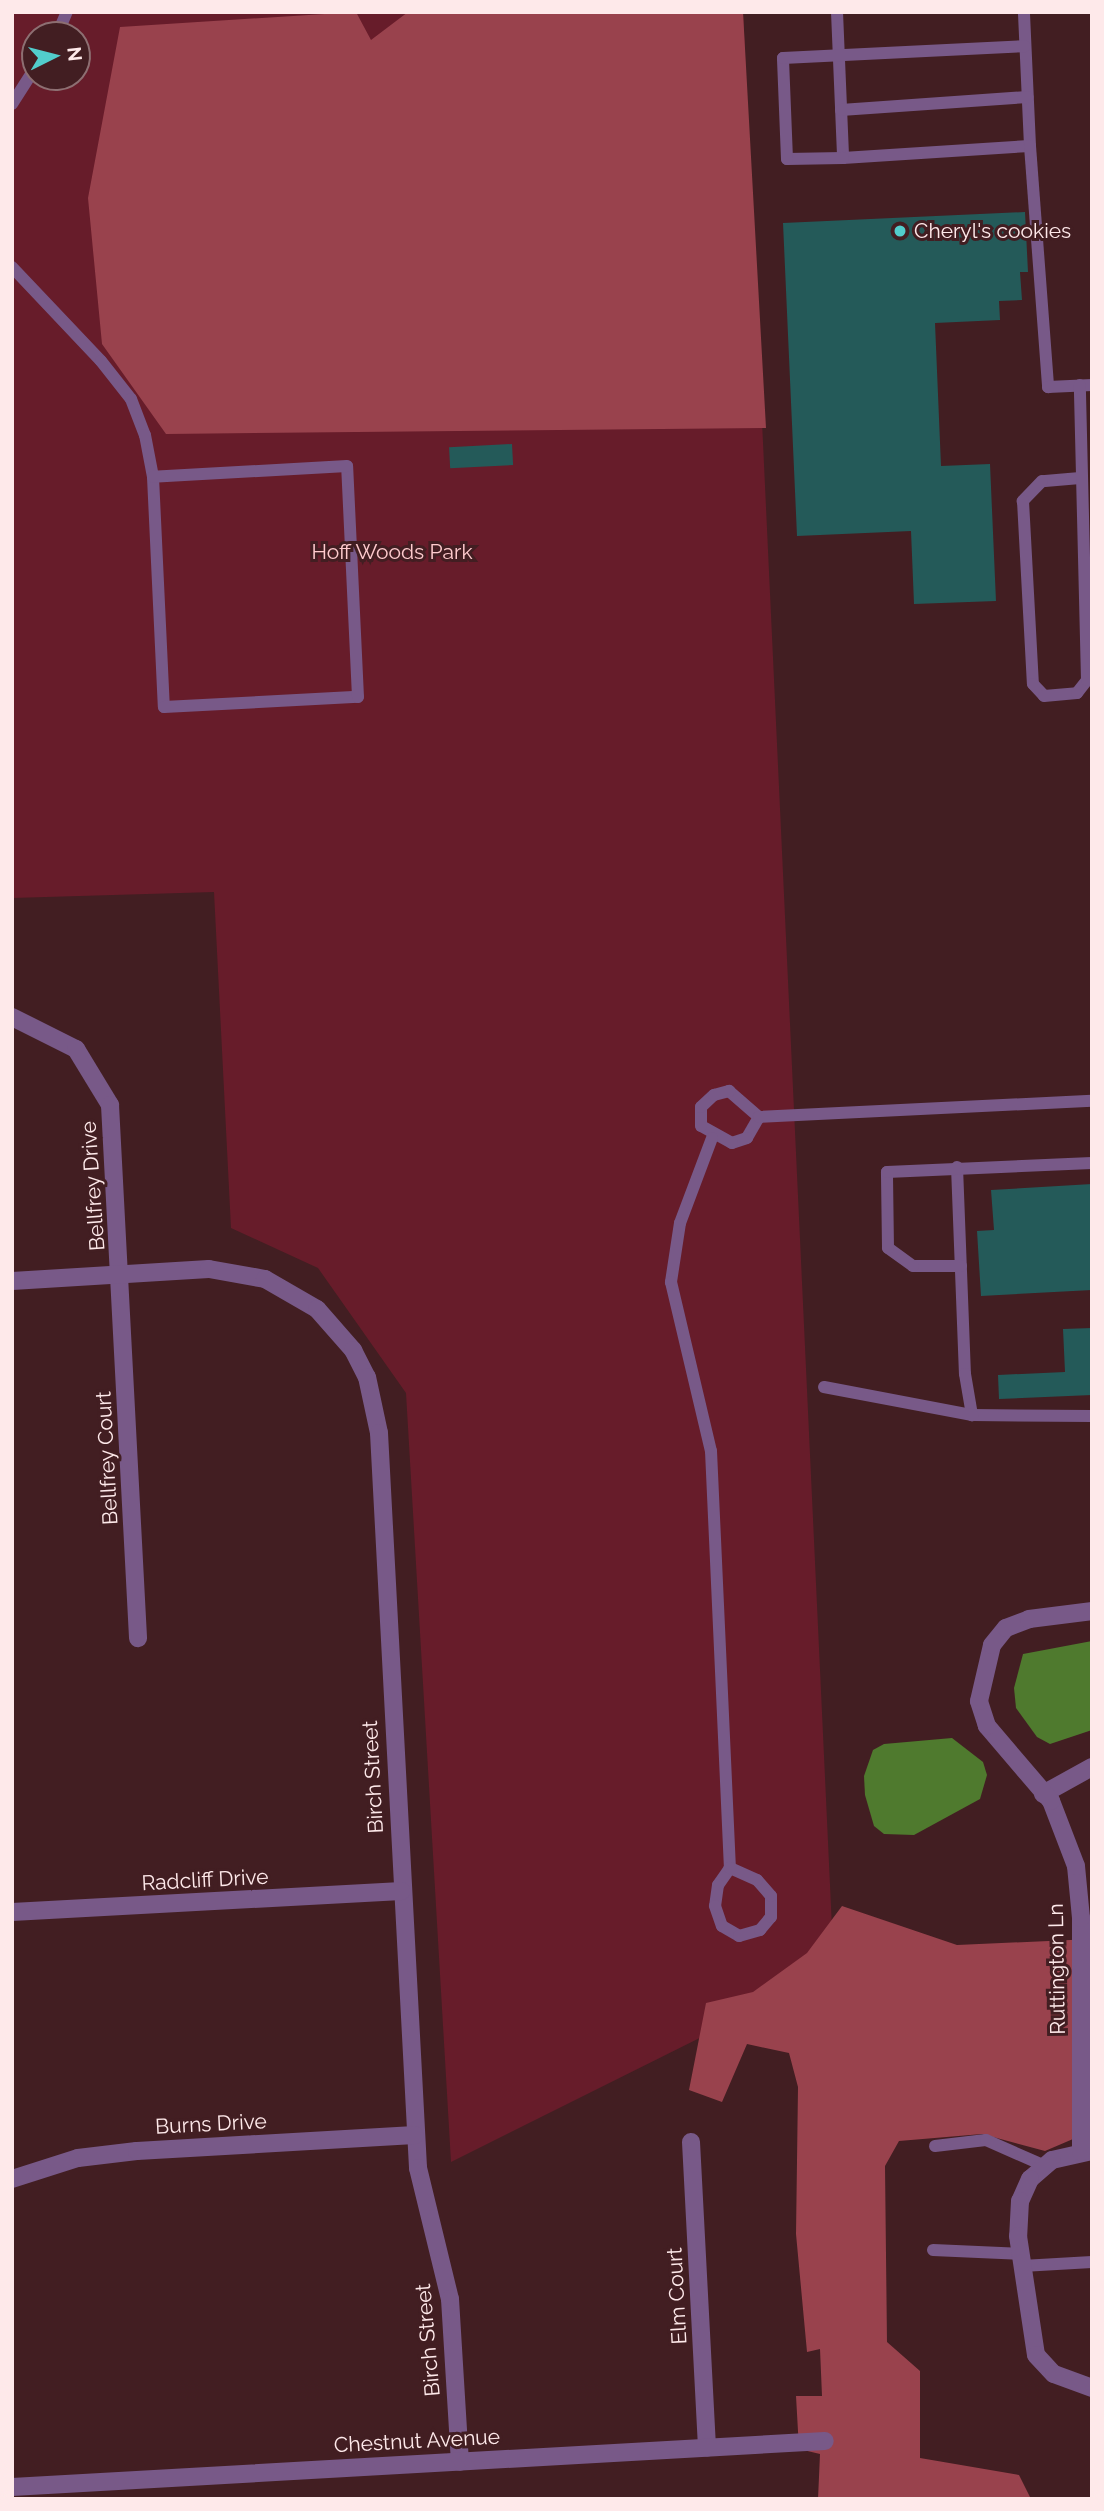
<!DOCTYPE html>
<style>
body{margin:0}
#map{position:relative;width:1104px;height:2511px;overflow:hidden;background:#421e22;font-family:Raleway,sans-serif}
div>[style]{position:absolute}
.green>*{inset:0;background:#671c2a}
.forest>*{inset:0;background:#99424d}
.water>*{inset:0;background:#4f7a2e}
.building>*{inset:0;background:#245a59;transform-origin:0 0}
.service>*{height:12px;margin:-6px;padding:0 6px;transform-origin:6px;border-radius:6px;background:#785988}
.minor>*{height:18px;margin:-9px;padding:0 9px;transform-origin:9px;border-radius:9px;background:#785988}
.dots>*{width:19px;height:19px;translate:-50% -50%;box-sizing:border-box;border:4px solid #421e22;border-radius:50%}
span{translate:-50% -50%;white-space:nowrap;text-align:center;line-height:1.15;-webkit-text-stroke:6px #421e22;paint-order:stroke}
.poi-label{font-size:21px;color:#fee9ea}
.left{translate:0 -50%;text-align:left}
.park-label{font-size:21px;color:#ffcbce}
.street-label{font-size:21px;color:#fee9ea}
.frame{position:absolute;inset:0;border:14px solid #fee9ea;pointer-events:none}
.north{position:absolute;left:21px;top:21px;width:70px;height:70px;box-sizing:border-box;background:#421e22;border:2px solid #8d6f72;border-radius:50%;rotate:84deg;font-size:19px;font-weight:700;line-height:28px;text-align:center;color:#fee9ea}
.north::after{content:'';display:block;margin:auto;width:24px;height:32px;background:#52cdcc;clip-path:polygon(50% 0,100% 100%,50% 72%,0 100%)}
</style>
<div id="map">
<div class="green">
<div style="clip-path:polygon(evenodd,12px 12px,743px 12px,834px 1971px,451px 2162px,406px 1393px,318px 1268px,231px 1228px,214px 892px,12px 898px,12px 12px,35px 35px,77px 35px,77px 77px,35px 77px,35px 35px)"></div>
</div>
<div class="forest">
<div style="clip-path:polygon(356px 12px,371px 40px,408px 12px,743px 12px,766px 428px,166px 434px,102px 344px,88px 198px,120px 27px)"></div>
<div style="clip-path:polygon(842px 1906px,957px 1945px,1092px 1939px,1092px 2004px,1074px 2004px,1073px 2139px,1045px 2151px,982px 2134px,899px 2141px,885px 2166px,887px 2342px,920px 2371px,920px 2458px,1019px 2475px,1031px 2499px,818px 2499px,820px 2454px,799px 2449px,796px 2396px,822px 2396px,820px 2349px,807px 2352px,796px 2234px,798px 2087px,789px 2053px,747px 2044px,722px 2102px,689px 2090px,706px 2003px,753px 1992px,807px 1953px)"></div>
</div>
<div class="water">
<div style="clip-path:polygon(1092px 1641px,1092px 1730px,1050px 1744px,1037px 1737px,1016px 1708px,1014px 1688px,1023px 1654px)"></div>
<div style="clip-path:polygon(952px 1738px,983px 1762px,987px 1775px,980px 1799px,914px 1835px,884px 1834px,874px 1826px,865px 1795px,864px 1776px,873px 1750px,884px 1744px)"></div>
</div>
<div class="building">
<div style="clip-path:polygon(1025px 212px,1028px 272px,1020px 272px,1022px 300px,999px 301px,1000px 320px,935px 323px,941px 466px,990px 464px,996px 601px,914px 604px,911px 531px,797px 536px,783px 223px)"></div>
<div style="left:512px;top:444px;width:21px;height:63px;rotate:87deg"></div>
<div style="clip-path:polygon(1092px 1184px,1092px 1290px,981px 1296px,977px 1231px,994px 1230px,991px 1190px)"></div>
<div style="clip-path:polygon(1092px 1328px,1092px 1395px,999px 1399px,998px 1375px,1065px 1372px,1063px 1329px)"></div>
</div>
<div class="service">
<div style="left:837px;top:12px;width:146px;rotate:87.6deg"></div>
<div style="left:843px;top:158px;width:187px;rotate:-3.7deg"></div>
<div style="left:1030px;top:146px;width:134px;rotate:-92.6deg"></div>
<div style="left:57px;top:35px;width:25px;rotate:-67deg"></div>
<div style="left:12px;top:104px;width:43px;rotate:-57.4deg"></div>
<div style="left:841px;top:110px;width:187px;rotate:-4deg"></div>
<div style="left:1030px;top:146px;width:242px;rotate:85.7deg"></div>
<div style="left:1048px;top:387px;width:44px;rotate:-2.6deg"></div>
<div style="left:843px;top:158px;width:56px;rotate:179deg"></div>
<div style="left:787px;top:159px;width:101px;rotate:-92.3deg"></div>
<div style="left:783px;top:58px;width:242px;rotate:-2.8deg"></div>
<div style="left:12px;top:267px;width:129px;rotate:46.6deg"></div>
<div style="left:101px;top:361px;width:48px;rotate:51.7deg"></div>
<div style="left:131px;top:399px;width:39px;rotate:69deg"></div>
<div style="left:145px;top:435px;width:43px;rotate:79.2deg"></div>
<div style="left:153px;top:477px;width:230px;rotate:87.3deg"></div>
<div style="left:164px;top:707px;width:194px;rotate:-3deg"></div>
<div style="left:358px;top:697px;width:231px;rotate:-92.7deg"></div>
<div style="left:347px;top:466px;width:194px;rotate:176.8deg"></div>
<div style="left:1080px;top:478px;width:38px;rotate:175deg"></div>
<div style="left:1042px;top:481px;width:28px;rotate:134deg"></div>
<div style="left:1023px;top:501px;width:183px;rotate:86.9deg"></div>
<div style="left:1033px;top:684px;width:16px;rotate:47deg"></div>
<div style="left:1044px;top:696px;width:33px;rotate:-5deg"></div>
<div style="left:1077px;top:693px;width:16px;rotate:-52deg"></div>
<div style="left:1087px;top:680px;width:295px;rotate:-91.4deg"></div>
<div style="left:729px;top:1091px;width:40px;rotate:41deg"></div>
<div style="left:759px;top:1117px;width:24px;rotate:120deg"></div>
<div style="left:747px;top:1138px;width:16px;rotate:162deg"></div>
<div style="left:732px;top:1143px;width:35px;rotate:-151deg"></div>
<div style="left:701px;top:1126px;width:19px;rotate:-90deg"></div>
<div style="left:701px;top:1107px;width:18px;rotate:-43deg"></div>
<div style="left:714px;top:1095px;width:16px;rotate:-15deg"></div>
<div style="left:759px;top:1117px;width:333px;rotate:-2.8deg"></div>
<div style="left:712px;top:1138px;width:91px;rotate:110.6deg"></div>
<div style="left:680px;top:1223px;width:60px;rotate:98.7deg"></div>
<div style="left:671px;top:1282px;width:174px;rotate:76.7deg"></div>
<div style="left:711px;top:1451px;width:417px;rotate:87.4deg"></div>
<div style="left:730px;top:1868px;width:21px;rotate:125deg"></div>
<div style="left:718px;top:1885px;width:21px;rotate:98deg"></div>
<div style="left:715px;top:1906px;width:21px;rotate:71deg"></div>
<div style="left:722px;top:1926px;width:20px;rotate:30deg"></div>
<div style="left:739px;top:1936px;width:22px;rotate:-16deg"></div>
<div style="left:760px;top:1930px;width:17px;rotate:-50deg"></div>
<div style="left:771px;top:1917px;width:21px;rotate:-90deg"></div>
<div style="left:771px;top:1896px;width:21px;rotate:-131deg"></div>
<div style="left:757px;top:1880px;width:30px;rotate:-156deg"></div>
<div style="left:957px;top:1167px;width:207px;rotate:87.8deg"></div>
<div style="left:965px;top:1374px;width:42px;rotate:80.3deg"></div>
<div style="left:972px;top:1415px;width:120px;rotate:0.5deg"></div>
<div style="left:961px;top:1266px;width:48px;rotate:180deg"></div>
<div style="left:913px;top:1266px;width:31px;rotate:-144deg"></div>
<div style="left:888px;top:1248px;width:76px;rotate:-90.8deg"></div>
<div style="left:887px;top:1172px;width:205px;rotate:-2.5deg"></div>
<div style="left:824px;top:1387px;width:151px;rotate:10.7deg"></div>
<div style="left:935px;top:2146px;width:51px;rotate:-6.7deg"></div>
<div style="left:986px;top:2140px;width:64px;rotate:23.8deg"></div>
<div style="left:933px;top:2250px;width:87px;rotate:2.6deg"></div>
<div style="left:1022px;top:2266px;width:70px;rotate:-3.3deg"></div>
</div>
<div class="minor">
<div style="left:12px;top:1017px;width:72px;rotate:26.6deg"></div>
<div style="left:76px;top:1049px;width:66px;rotate:58.7deg"></div>
<div style="left:110px;top:1105px;width:534px;rotate:86.99deg"></div>
<div style="left:12px;top:1281px;width:197px;rotate:-3.5deg"></div>
<div style="left:209px;top:1269px;width:57px;rotate:10.1deg"></div>
<div style="left:265px;top:1279px;width:60px;rotate:30deg"></div>
<div style="left:317px;top:1309px;width:55px;rotate:48.7deg"></div>
<div style="left:353px;top:1350px;width:30px;rotate:63deg"></div>
<div style="left:367px;top:1377px;width:57px;rotate:77.9deg"></div>
<div style="left:379px;top:1433px;width:736px;rotate:86.96deg"></div>
<div style="left:418px;top:2168px;width:135px;rotate:76.3deg"></div>
<div style="left:450px;top:2299px;width:163px;rotate:86.5deg"></div>
<div style="left:1043px;top:1794px;width:56px;rotate:-28.9deg"></div>
<div style="left:12px;top:1912px;width:390px;rotate:-3.1deg"></div>
<div style="left:691px;top:2142px;width:306px;rotate:87deg"></div>
<div style="left:1092px;top:2151px;width:41px;rotate:167.3deg"></div>
<div style="left:1052px;top:2160px;width:29px;rotate:139deg"></div>
<div style="left:1030px;top:2179px;width:24px;rotate:114deg"></div>
<div style="left:1020px;top:2201px;width:35px;rotate:93deg"></div>
<div style="left:1018px;top:2236px;width:120px;rotate:81.4deg"></div>
<div style="left:1036px;top:2355px;width:26px;rotate:47deg"></div>
<div style="left:1054px;top:2374px;width:40px;rotate:20.2deg"></div>
<div style="left:1081px;top:2152px;width:234px;rotate:-90deg"></div>
<div style="left:1081px;top:1918px;width:52px;rotate:-95.5deg"></div>
<div style="left:1076px;top:1866px;width:70px;rotate:-111deg"></div>
<div style="left:1051px;top:1801px;width:99px;rotate:-130.5deg"></div>
<div style="left:987px;top:1726px;width:26px;rotate:-108deg"></div>
<div style="left:979px;top:1701px;width:57px;rotate:-76.9deg"></div>
<div style="left:992px;top:1645px;width:22px;rotate:-51deg"></div>
<div style="left:1006px;top:1628px;width:25px;rotate:-21deg"></div>
<div style="left:1029px;top:1619px;width:64px;rotate:-7.2deg"></div>
<div style="left:12px;top:2179px;width:69px;rotate:-17.7deg"></div>
<div style="left:78px;top:2158px;width:59px;rotate:-6.8deg"></div>
<div style="left:137px;top:2151px;width:278px;rotate:-3.3deg"></div>
<div style="left:12px;top:2487px;width:814px;rotate:-3.24deg"></div>
</div>
<div class="dots">
<div style="left:900px;top:231px;background:#52cdcc"></div>
</div>
<div class="poi-label">
<span class="left" style="left:914px;top:231px">Cheryl's cookies</span>
</div>
<div class="park-label">
<span style="left:392px;top:552px">Hoff Woods Park</span>
</div>
<div class="street-label">
<span style="left:93px;top:1186px;rotate:-94deg">Bellfrey Drive</span>
<span style="left:107px;top:1458px;rotate:-93deg">Bellfrey Court</span>
<span style="left:373px;top:1777px;rotate:-93deg">Birch Street</span>
<span style="left:205px;top:1880px;rotate:-3deg">Radcliff Drive</span>
<span style="left:1057px;top:1969px;rotate:-91deg">Ruttington Ln</span>
<span style="left:211px;top:2124px;rotate:-3deg">Burns Drive</span>
<span style="left:677px;top:2296px;rotate:-93deg">Elm Court</span>
<span style="left:428px;top:2340px;rotate:-95deg">Birch Street</span>
<span style="left:417px;top:2441px;rotate:-3deg">Chestnut Avenue</span>
</div>
<div class="frame"></div>
<div class="north">N</div>
</div>
